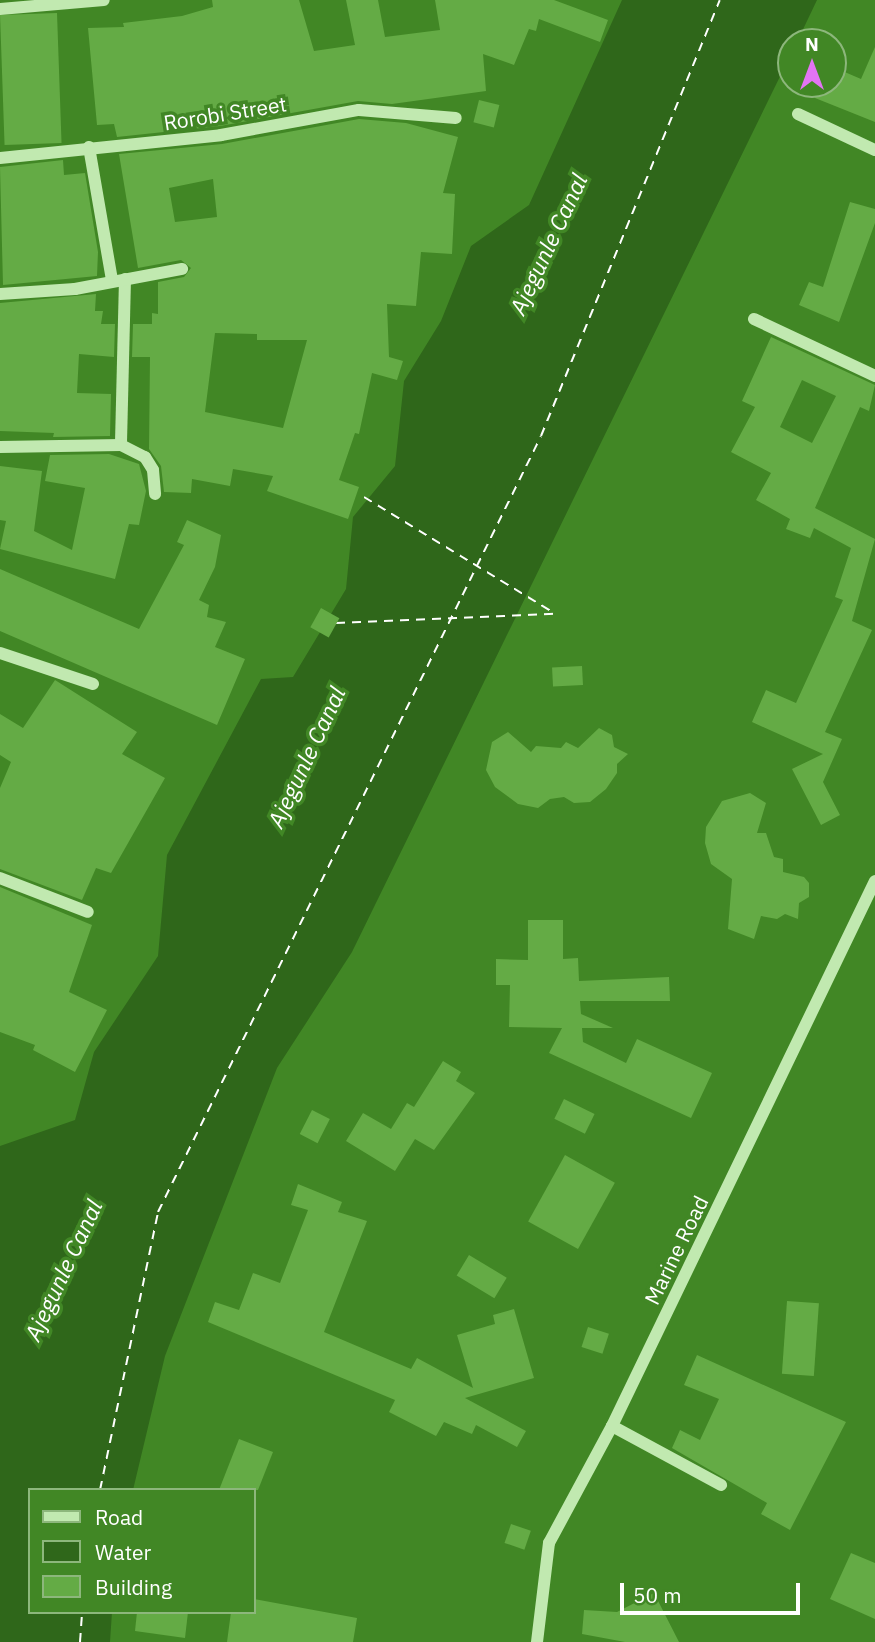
<!DOCTYPE html>
<style>
body{margin:0}
#map{position:relative;width:875px;height:1642px;overflow:hidden;background:#418725;font-family:"IBM Plex Sans",sans-serif}
div>[style]{position:absolute}
.water>*{inset:0;background:#2f671a}
.ferry>*{height:2px;margin-top:-1px;transform-origin:0;background:repeating-linear-gradient(90deg,#fff 0 9px,transparent 0 16px)}
.building>*{inset:0;background:#64ab45;transform-origin:0 0}
.minor>*{height:12px;margin:-6px;padding:0 6px;transform-origin:6px;border-radius:6px;background:#c1e9b0}
span{translate:-50% -50%;white-space:nowrap;text-align:center;line-height:1.15;-webkit-text-stroke:7px #418725;paint-order:stroke}
.street-label{font-size:21px;color:#fff}
.water-label{font-size:23px;color:#fff;font-style:italic}
.legend{position:absolute;left:28px;top:1488px;width:228px;height:126px;box-sizing:border-box;background:#418725;border:2px solid #8db77c;margin:0;padding:9px 12px;list-style:none;font-size:21px;color:#fff}
.legend li{display:flex;align-items:center;gap:14px;height:35px}
.legend b{width:35px;border:2px solid #8db77c}
.north{position:absolute;left:777px;top:28px;width:70px;height:70px;box-sizing:border-box;background:#418725;border:2px solid #8db77c;border-radius:50%;rotate:0deg;font-size:19px;font-weight:700;line-height:28px;text-align:center;color:#fff}
.north::after{content:'';display:block;margin:auto;width:24px;height:32px;background:#e274f3;clip-path:polygon(50% 0,100% 100%,50% 72%,0 100%)}
.scale{position:absolute;left:620px;top:1583px;width:180px;height:32px;box-sizing:border-box;border:4px solid #fff;border-top:0;padding-left:9px;font-size:21px;line-height:24px;white-space:nowrap;color:#fff;-webkit-text-stroke:5px #418725;paint-order:stroke}
</style>
<div id="map">
<div class="water">
<div style="clip-path:polygon(622px 0,817px 0,797px 42px,791px 42px,791px 54px,352px 952px,277px 1068px,165px 1356px,133px 1490px,30px 1490px,30px 1612px,112px 1612px,110px 1642px,0 1642px,0 1146px,75px 1120px,94px 1052px,158px 956px,167px 855px,261px 679px,293px 677px,346px 589px,353px 517px,395px 466px,404px 381px,441px 321px,471px 246px,529px 205px)"></div>
</div>
<div class="ferry">
<div style="left:364px;top:497px;width:223px;rotate:31.4deg"></div>
<div style="left:336px;top:623px;width:219px;rotate:-2.4deg"></div>
<div style="left:100px;top:1490px;width:284px;rotate:-78.2deg"></div>
<div style="left:158px;top:1212px;width:865px;rotate:-63.73deg"></div>
<div style="left:541px;top:436px;width:471px;rotate:-67.7deg"></div>
<div style="left:80px;top:1642px;width:30px;rotate:-86deg"></div>
</div>
<div class="building">
<div style="clip-path:polygon(212px 0,299px 0,314px 51px,355px 45px,346px 0,378px 0,385px 37px,440px 30px,435px 0,554px 0,608px 20px,600px 42px,539px 19px,536px 31px,529px 29px,514px 65px,483px 54px,486px 91px,392px 104px,358px 101px,220px 126px,117px 137px,114px 124px,97px 125px,88px 28px,124px 27px,123px 23px,182px 16px,213px 7px)"></div>
<div style="left:57px;top:13px;width:130px;height:57px;rotate:88deg"></div>
<div style="clip-path:polygon(875px 47px,875px 122px,815px 98px,821px 84px,833px 84px,833px 67px,861px 79px)"></div>
<div style="left:479px;top:100px;width:21px;height:23px;rotate:14deg"></div>
<div style="clip-path:polygon(evenodd,359px 119px,406px 123px,458px 137px,443px 193px,455px 194px,452px 254px,421px 252px,416px 306px,387px 304px,389px 357px,403px 361px,397px 380px,372px 373px,359px 434px,355px 433px,339px 480px,359px 487px,348px 519px,267px 491px,273px 476px,233px 469px,230px 486px,192px 479px,191px 493px,164px 492px,161px 466px,149px 449px,150px 357px,132px 357px,133px 324px,152px 324px,152px 313px,158px 314px,158px 282px,184px 277px,191px 268px,181px 260px,138px 268px,119px 154px,222px 144px,359px 119px,213px 179px,217px 217px,175px 222px,169px 188px,213px 179px,359px 119px,215px 333px,257px 334px,257px 340px,307px 340px,283px 428px,205px 412px,215px 333px)"></div>
<div style="clip-path:polygon(63px 160px,64px 175px,85px 173px,98px 252px,97px 276px,3px 285px,0 167px)"></div>
<div style="clip-path:polygon(850px 202px,875px 209px,875px 223px,839px 322px,799px 305px,809px 282px,823px 287px)"></div>
<div style="clip-path:polygon(96px 294px,95px 311px,103px 311px,101px 324px,115px 324px,114px 357px,79px 354px,77px 393px,111px 394px,110px 436px,53px 437px,54px 433px,0 431px,0 303px)"></div>
<div style="clip-path:polygon(evenodd,771px 337px,875px 385px,869px 411px,860px 407px,815px 508px,875px 539px,852px 621px,872px 630px,825px 732px,842px 739px,823px 782px,840px 815px,821px 825px,792px 769px,823px 754px,752px 722px,766px 690px,796px 703px,843px 600px,835px 597px,851px 548px,814px 528px,810px 538px,786px 529px,790px 519px,756px 500px,771px 473px,731px 452px,755px 407px,742px 401px,771px 337px,802px 380px,836px 396px,812px 443px,780px 427px,802px 380px)"></div>
<div style="clip-path:polygon(109px 454px,139px 464px,146px 491px,139px 525px,129px 524px,115px 579px,0 549px,6px 521px,0 520px,0 466px,42px 471px,34px 531px,72px 550px,85px 488px,45px 481px,50px 455px)"></div>
<div style="clip-path:polygon(187px 520px,221px 535px,215px 567px,199px 600px,209px 605px,207px 617px,226px 622px,215px 647px,245px 659px,217px 725px,0 631px,0 569px,139px 629px,184px 545px,177px 542px)"></div>
<div style="left:321px;top:608px;width:21px;height:22px;rotate:29deg"></div>
<div style="left:582px;top:666px;width:19px;height:30px;rotate:87deg"></div>
<div style="clip-path:polygon(55px 680px,137px 732px,122px 754px,165px 778px,111px 873px,96px 868px,82px 900px,0 869px,0 788px,11px 762px,0 755px,0 714px,23px 728px)"></div>
<div style="clip-path:polygon(599px 728px,612px 735px,614px 747px,628px 754px,617px 764px,617px 773px,606px 789px,590px 802px,574px 803px,564px 797px,550px 799px,538px 808px,518px 804px,495px 787px,486px 770px,492px 742px,508px 732px,531px 752px,536px 746px,561px 748px,566px 742px,578px 748px)"></div>
<div style="clip-path:polygon(750px 793px,766px 803px,757px 833px,766px 833px,774px 857px,783px 859px,783px 872px,804px 877px,809px 883px,809px 897px,799px 903px,798px 919px,785px 914px,777px 919px,761px 916px,754px 939px,728px 929px,732px 879px,711px 864px,705px 843px,706px 827px,722px 801px)"></div>
<div style="clip-path:polygon(0 887px,92px 925px,69px 992px,107px 1010px,75px 1072px,33px 1050px,35px 1045px,0 1032px)"></div>
<div style="clip-path:polygon(528px 920px,563px 920px,563px 959px,578px 958px,579px 981px,669px 977px,670px 1001px,580px 1001px,581px 1014px,613px 1028px,582px 1028px,583px 1042px,626px 1063px,637px 1039px,712px 1073px,691px 1118px,549px 1053px,562px 1028px,509px 1027px,510px 985px,496px 985px,496px 959px,528px 960px)"></div>
<div style="clip-path:polygon(443px 1061px,461px 1072px,456px 1081px,475px 1093px,434px 1150px,415px 1139px,395px 1171px,346px 1141px,363px 1113px,391px 1129px,407px 1103px,414px 1107px)"></div>
<div style="left:564px;top:1099px;width:34px;height:22px;rotate:26deg"></div>
<div style="left:312px;top:1110px;width:20px;height:27px;rotate:27deg"></div>
<div style="left:565px;top:1155px;width:57px;height:76px;rotate:29deg"></div>
<div style="clip-path:polygon(298px 1184px,342px 1202px,338px 1212px,367px 1221px,324px 1332px,411px 1369px,417px 1358px,473px 1388px,457px 1335px,495px 1324px,493px 1315px,514px 1309px,534px 1378px,465px 1398px,526px 1431px,517px 1447px,476px 1425px,472px 1434px,444px 1422px,436px 1436px,389px 1412px,395px 1400px,208px 1322px,215px 1302px,239px 1310px,253px 1273px,280px 1283px,308px 1210px,291px 1205px)"></div>
<div style="left:469px;top:1255px;width:44px;height:24px;rotate:31deg"></div>
<div style="left:787px;top:1301px;width:32px;height:73px;rotate:4deg"></div>
<div style="left:588px;top:1327px;width:22px;height:21px;rotate:18deg"></div>
<div style="clip-path:polygon(697px 1355px,846px 1422px,790px 1530px,761px 1514px,767px 1503px,672px 1448px,680px 1430px,700px 1440px,719px 1399px,684px 1385px)"></div>
<div style="clip-path:polygon(239px 1439px,273px 1452px,258px 1490px,219px 1490px)"></div>
<div style="left:511px;top:1524px;width:21px;height:20px;rotate:19deg"></div>
<div style="clip-path:polygon(851px 1553px,875px 1563px,875px 1619px,830px 1599px)"></div>
<div style="clip-path:polygon(654px 1593px,679px 1642px,625px 1642px,582px 1634px,584px 1610px,617px 1612px)"></div>
<div style="clip-path:polygon(254px 1599px,357px 1618px,353px 1642px,227px 1642px,231px 1612px,254px 1612px)"></div>
<div style="clip-path:polygon(137px 1612px,188px 1612px,185px 1638px,135px 1631px)"></div>
</div>
<div class="minor">
<div style="left:0;top:9px;width:104px;rotate:-4.9deg"></div>
<div style="left:798px;top:114px;width:85px;rotate:25.1deg"></div>
<div style="left:89px;top:147px;width:135px;rotate:80.2deg"></div>
<div style="left:0;top:158px;width:222px;rotate:-5.9deg"></div>
<div style="left:221px;top:135px;width:140px;rotate:-10.3deg"></div>
<div style="left:359px;top:110px;width:97px;rotate:4.7deg"></div>
<div style="left:125px;top:279px;width:166px;rotate:91.4deg"></div>
<div style="left:121px;top:445px;width:27px;rotate:27deg"></div>
<div style="left:145px;top:457px;width:15px;rotate:58deg"></div>
<div style="left:153px;top:470px;width:24px;rotate:85deg"></div>
<div style="left:0;top:294px;width:75px;rotate:-3.8deg"></div>
<div style="left:75px;top:289px;width:109px;rotate:-10.6deg"></div>
<div style="left:754px;top:319px;width:134px;rotate:25.2deg"></div>
<div style="left:0;top:447px;width:121px;rotate:-0.9deg"></div>
<div style="left:0;top:653px;width:98px;rotate:18.4deg"></div>
<div style="left:0;top:878px;width:94px;rotate:21.1deg"></div>
<div style="left:612px;top:1426px;width:124px;rotate:28.4deg"></div>
<div style="left:537px;top:1642px;width:100px;rotate:-83.1deg"></div>
<div style="left:549px;top:1543px;width:133px;rotate:-61.7deg"></div>
<div style="left:612px;top:1426px;width:605px;rotate:-64.24deg"></div>
</div>
<div class="street-label">
<span style="left:225px;top:113px;rotate:-9deg">Rorobi Street</span>
<span style="left:676px;top:1250px;rotate:-64deg">Marine Road</span>
</div>
<div class="water-label">
<span style="left:548px;top:244px;rotate:-65deg">Ajegunle Canal</span>
<span style="left:306px;top:757px;rotate:-65deg">Ajegunle Canal</span>
<span style="left:63px;top:1270px;rotate:-65deg">Ajegunle Canal</span>
</div>
<ul class="legend">
<li><b style="height:9px;background:#c1e9b0"></b>Road</li>
<li><b style="height:19px;background:#2f671a"></b>Water</li>
<li><b style="height:19px;background:#64ab45"></b>Building</li>
</ul>
<div class="north">N</div>
<div class="scale">50 m</div>
</div>
